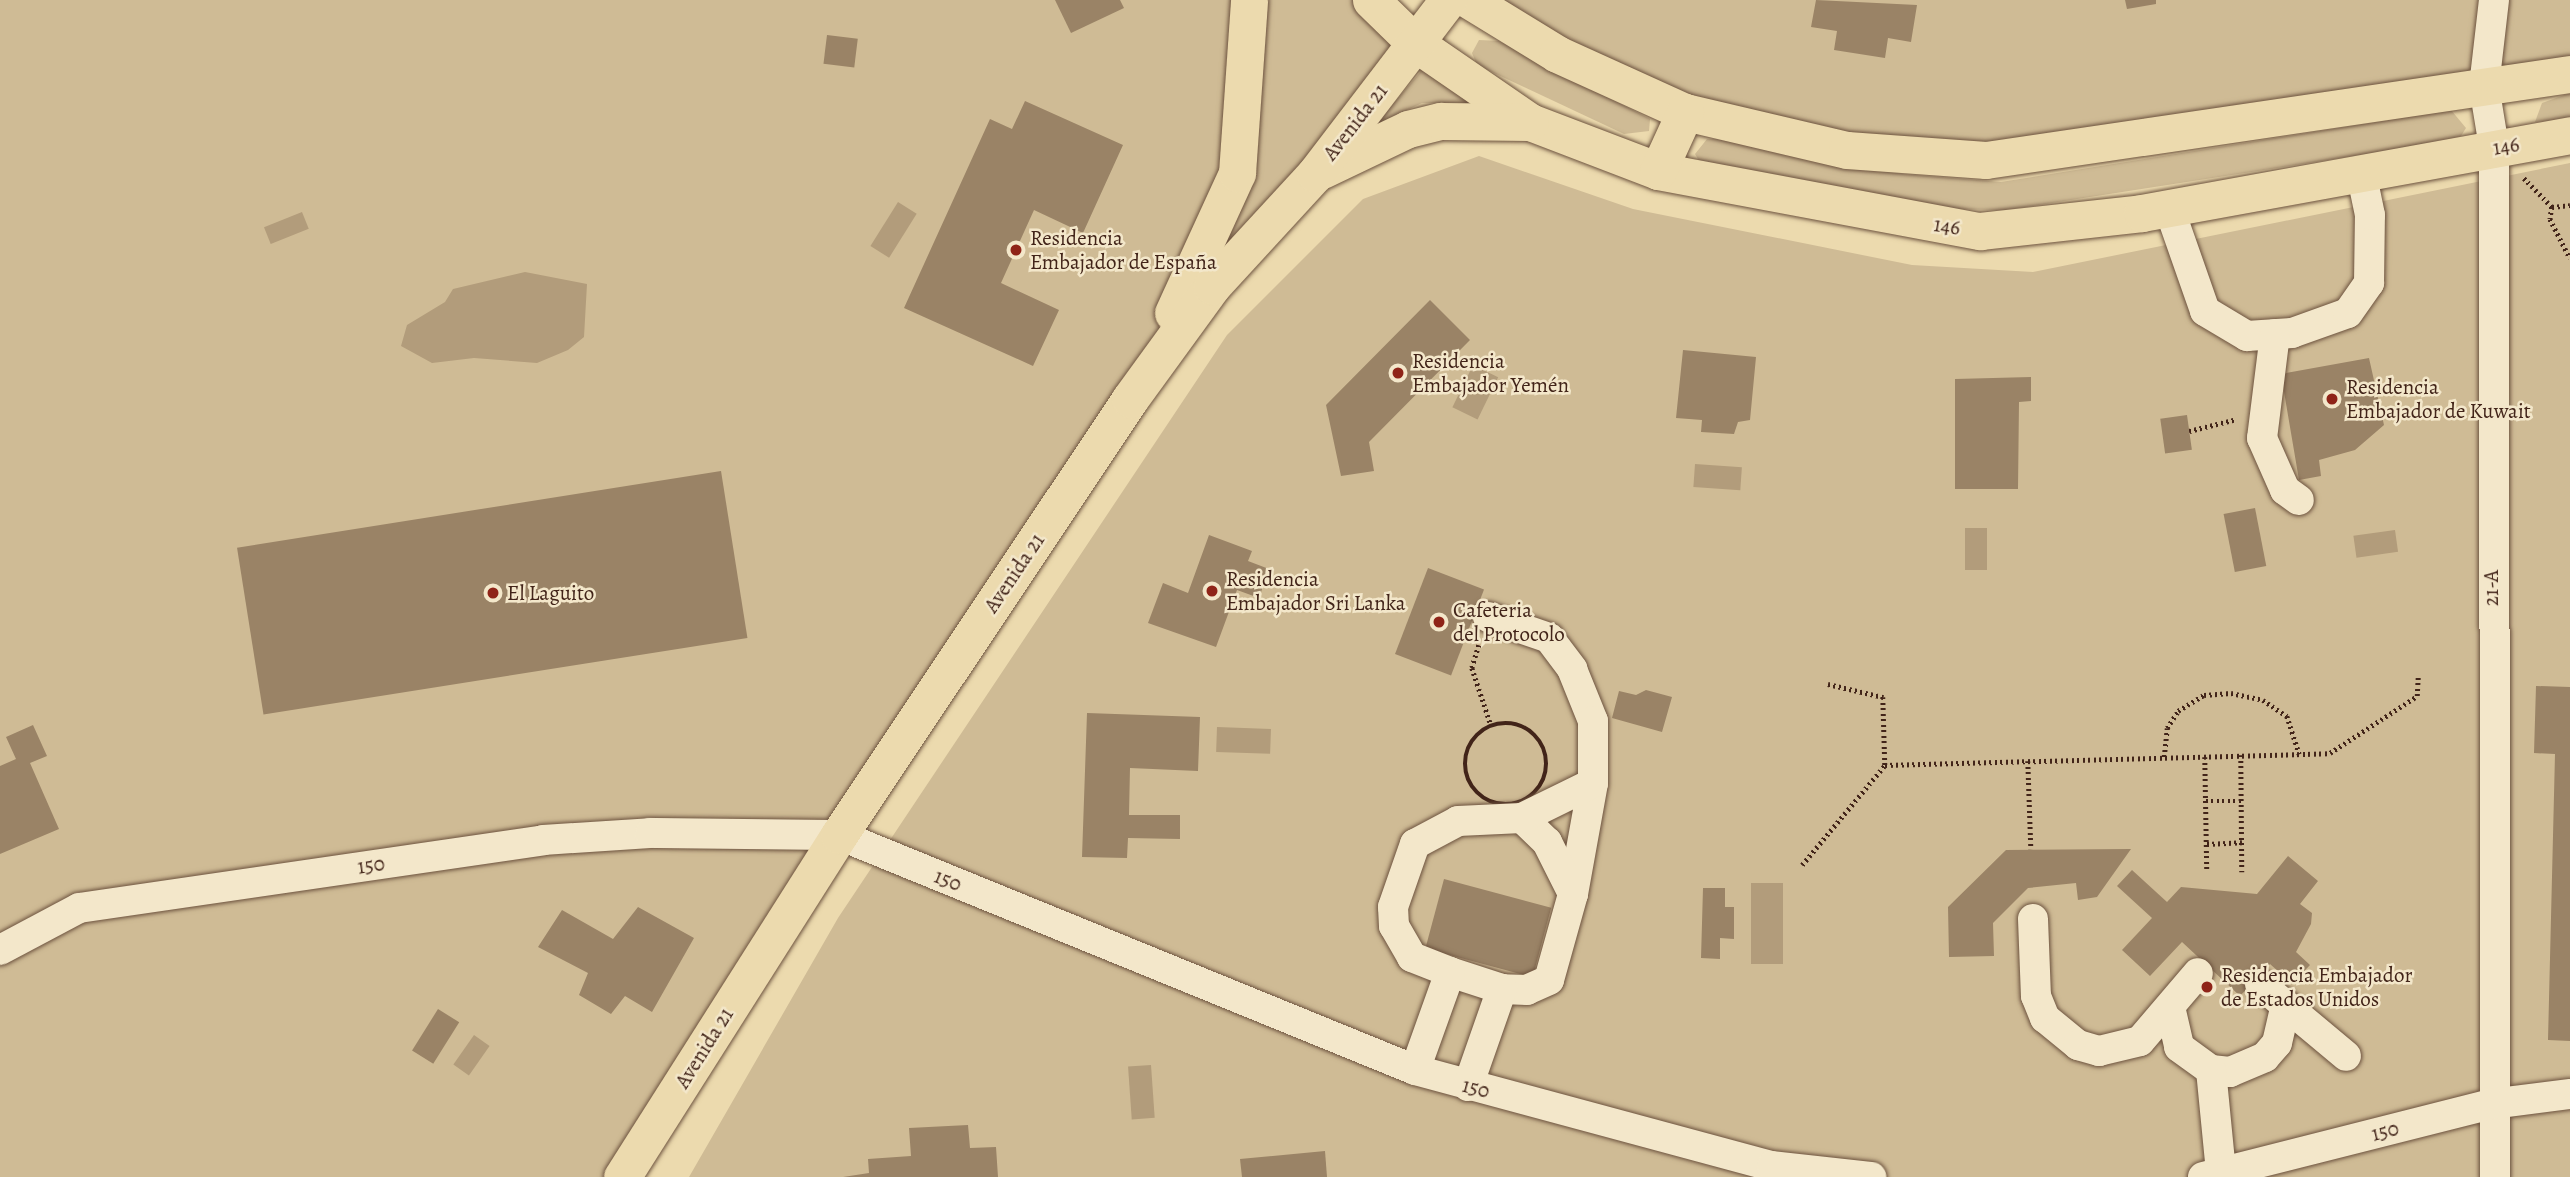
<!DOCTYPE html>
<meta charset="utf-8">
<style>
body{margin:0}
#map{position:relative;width:2570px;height:1177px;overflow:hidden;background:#ecdaae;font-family:Alegreya,serif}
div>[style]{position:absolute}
.green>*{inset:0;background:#cfbb95}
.water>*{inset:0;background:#b29c7b;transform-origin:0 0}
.building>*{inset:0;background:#9a8366;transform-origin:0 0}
.path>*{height:4.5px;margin-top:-2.25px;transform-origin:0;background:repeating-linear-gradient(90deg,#422419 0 2px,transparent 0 5.5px)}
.path>.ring{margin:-2.25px;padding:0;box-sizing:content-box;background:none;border:4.5px solid #422419;border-radius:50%}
.roads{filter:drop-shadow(0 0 2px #6c523e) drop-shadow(0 0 2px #6c523e)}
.minor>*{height:30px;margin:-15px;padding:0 15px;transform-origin:15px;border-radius:15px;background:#f3e7ca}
.major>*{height:37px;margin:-18.5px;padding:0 18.5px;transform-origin:18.5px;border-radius:18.5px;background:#ecdaae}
.dots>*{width:19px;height:19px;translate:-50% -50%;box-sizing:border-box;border:4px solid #f3e7ca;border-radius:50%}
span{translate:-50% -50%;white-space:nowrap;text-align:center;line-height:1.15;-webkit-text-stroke:5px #f3e7ca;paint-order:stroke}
.street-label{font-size:21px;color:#422419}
.poi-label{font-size:21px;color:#422419}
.left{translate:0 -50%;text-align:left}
</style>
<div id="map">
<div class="green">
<div style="clip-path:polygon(0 0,1371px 0,1415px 43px,1212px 286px,622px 1177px,0 1177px)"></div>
<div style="clip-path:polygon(1469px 0,2570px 0,2570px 74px,1986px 160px,1685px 112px)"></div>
<div style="clip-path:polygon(1479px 40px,1499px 41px,1650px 119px,1649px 131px,1624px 134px,1477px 65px,1472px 53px)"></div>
<div style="clip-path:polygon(1423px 69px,1473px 103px,1422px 103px,1375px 125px)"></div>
<div style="clip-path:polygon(2570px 93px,2570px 120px,2535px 122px,2542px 103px)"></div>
<div style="clip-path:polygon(2451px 110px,2466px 128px,2461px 136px,2437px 143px,2006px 210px,1941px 209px,1701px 164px,1695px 154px,1707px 139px,1720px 139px,1902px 174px,2001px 182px)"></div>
<div style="clip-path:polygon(1479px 156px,1633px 209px,1912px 265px,2033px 272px,2570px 163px,2570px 1177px,689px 1177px,838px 918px,1227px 335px,1363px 199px)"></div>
</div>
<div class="water">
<div style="left:898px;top:202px;width:22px;height:52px;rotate:32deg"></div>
<div style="left:302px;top:212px;width:18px;height:41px;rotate:68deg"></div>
<div style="clip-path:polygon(525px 272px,587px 284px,584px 337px,568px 350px,537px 363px,474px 358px,432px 363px,401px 346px,407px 325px,445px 302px,453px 289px)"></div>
<div style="left:1473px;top:365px;width:28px;height:47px;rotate:26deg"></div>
<div style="left:1695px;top:464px;width:47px;height:23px;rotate:4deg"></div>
<div style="left:1965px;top:528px;width:22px;height:42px"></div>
<div style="left:2395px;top:530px;width:22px;height:42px;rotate:82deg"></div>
<div style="left:1217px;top:727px;width:54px;height:25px;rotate:2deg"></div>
<div style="left:1751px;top:883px;width:32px;height:81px"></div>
<div style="left:474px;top:1035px;width:19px;height:36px;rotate:35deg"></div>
<div style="left:1151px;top:1065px;width:53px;height:23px;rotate:86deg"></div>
</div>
<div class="building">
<div style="clip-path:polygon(1055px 0,1120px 0,1124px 8px,1071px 33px)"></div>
<div style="clip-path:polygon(1816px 0,1917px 5px,1911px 42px,1888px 38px,1885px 58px,1834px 50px,1837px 31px,1811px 27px)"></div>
<div style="clip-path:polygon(2125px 0,2156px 0,2156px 4px,2127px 9px)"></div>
<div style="left:827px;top:35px;width:31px;height:29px;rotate:7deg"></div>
<div style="clip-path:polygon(1025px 101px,1123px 145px,1083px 233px,1034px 210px,1001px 283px,1059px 310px,1033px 366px,904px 308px,990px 119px,1012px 129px)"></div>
<div style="clip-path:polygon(1430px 300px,1470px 340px,1369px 442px,1374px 471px,1341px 476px,1326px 405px)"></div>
<div style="clip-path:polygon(1683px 350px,1756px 357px,1750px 420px,1738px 422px,1734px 434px,1701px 432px,1702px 420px,1676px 418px)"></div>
<div style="clip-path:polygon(2369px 358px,2384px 425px,2355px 450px,2319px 460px,2321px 476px,2299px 480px,2281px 374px)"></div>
<div style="clip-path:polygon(2031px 377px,2031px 401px,2019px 402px,2018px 489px,1955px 489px,1955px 379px)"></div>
<div style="left:2187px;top:415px;width:35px;height:27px;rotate:82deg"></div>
<div style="left:721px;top:471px;width:169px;height:490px;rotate:81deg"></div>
<div style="left:2255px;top:508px;width:59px;height:32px;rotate:79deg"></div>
<div style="clip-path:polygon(1209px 535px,1252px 551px,1248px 561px,1269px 569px,1259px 598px,1237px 590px,1216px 647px,1148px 623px,1163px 583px,1188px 593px)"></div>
<div style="left:1428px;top:568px;width:60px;height:92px;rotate:21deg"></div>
<div style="clip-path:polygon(2536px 686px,2570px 687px,2570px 1041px,2548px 1040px,2555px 754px,2534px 753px)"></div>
<div style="clip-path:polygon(1646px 690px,1672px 697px,1662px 732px,1612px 718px,1619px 691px,1636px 695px)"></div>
<div style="clip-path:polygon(1087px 713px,1200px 717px,1198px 771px,1130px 768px,1129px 815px,1180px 815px,1180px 839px,1128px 838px,1127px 858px,1082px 857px)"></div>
<div style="clip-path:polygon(33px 725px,47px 756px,30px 763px,59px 829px,0 854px,0 766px,16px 759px,6px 737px)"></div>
<div style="clip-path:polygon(2131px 849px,2097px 897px,2078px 900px,2076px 883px,2028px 888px,1993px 923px,1994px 956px,1949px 957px,1948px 907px,2006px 850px)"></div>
<div style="clip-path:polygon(2288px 856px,2318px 881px,2300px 904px,2312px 913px,2311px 924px,2296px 952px,2310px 965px,2292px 984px,2270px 964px,2240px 996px,2182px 942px,2150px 976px,2122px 950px,2152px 918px,2117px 886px,2132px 870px,2167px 902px,2181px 887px,2257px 894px)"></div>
<div style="left:1444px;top:879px;width:111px;height:72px;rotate:15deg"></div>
<div style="clip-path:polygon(1703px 888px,1725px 888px,1725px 907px,1734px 907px,1734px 939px,1720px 938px,1720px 959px,1701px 958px)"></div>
<div style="clip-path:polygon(638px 907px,694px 938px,652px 1012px,625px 996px,611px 1014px,579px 995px,588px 973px,538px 947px,562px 910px,613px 939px)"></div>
<div style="left:438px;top:1009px;width:25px;height:49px;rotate:32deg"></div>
<div style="clip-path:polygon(968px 1125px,970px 1148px,996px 1147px,998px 1177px,843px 1177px,869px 1173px,868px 1159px,911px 1156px,909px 1128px)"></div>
<div style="clip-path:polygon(1325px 1151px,1327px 1177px,1242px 1177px,1240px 1159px)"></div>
</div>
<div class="path">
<div style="left:2524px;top:178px;width:40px;rotate:46deg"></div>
<div style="left:2552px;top:207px;width:12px;rotate:99deg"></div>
<div style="left:2550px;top:219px;width:44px;rotate:62.9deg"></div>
<div style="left:2552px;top:207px;width:18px;rotate:-6deg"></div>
<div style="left:2189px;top:431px;width:49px;rotate:-14deg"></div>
<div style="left:1479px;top:645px;width:24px;rotate:107deg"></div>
<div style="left:1472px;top:668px;width:60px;rotate:71.6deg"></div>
<div style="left:1828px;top:684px;width:57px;rotate:13.3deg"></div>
<div style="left:1883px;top:697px;width:68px;rotate:88.3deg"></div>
<div class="ring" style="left:1465px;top:723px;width:77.5px;height:77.5px"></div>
<div style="left:2241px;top:755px;width:117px;rotate:89.5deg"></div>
<div style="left:2164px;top:757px;width:29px;rotate:-84deg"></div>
<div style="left:2167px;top:728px;width:20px;rotate:-57deg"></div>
<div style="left:2178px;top:711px;width:31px;rotate:-32deg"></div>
<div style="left:2204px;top:695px;width:27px;rotate:-4deg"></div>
<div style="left:2231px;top:693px;width:33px;rotate:12deg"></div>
<div style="left:2263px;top:700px;width:29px;rotate:34deg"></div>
<div style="left:2287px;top:716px;width:40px;rotate:72deg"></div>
<div style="left:2205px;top:757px;width:114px;rotate:89deg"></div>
<div style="left:2028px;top:761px;width:88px;rotate:88deg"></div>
<div style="left:2206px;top:801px;width:35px"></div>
<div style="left:2207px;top:844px;width:35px;rotate:-3deg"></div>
<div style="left:1802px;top:865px;width:130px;rotate:-50.3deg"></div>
<div style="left:1885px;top:765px;width:445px;rotate:-1.5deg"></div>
<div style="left:2330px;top:753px;width:104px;rotate:-33.2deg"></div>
<div style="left:2417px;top:696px;width:22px;rotate:-87deg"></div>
</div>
<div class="roads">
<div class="minor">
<div style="left:2494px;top:0;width:87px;rotate:96.6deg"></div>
<div style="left:2484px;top:86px;width:62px;rotate:80.7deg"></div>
<div style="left:2494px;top:147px;width:1030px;rotate:89.94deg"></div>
<div style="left:2169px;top:208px;width:109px;rotate:70.7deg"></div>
<div style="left:2205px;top:311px;width:49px;rotate:30.8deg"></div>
<div style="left:2247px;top:336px;width:45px;rotate:-3.8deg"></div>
<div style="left:2292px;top:333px;width:59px;rotate:-19.7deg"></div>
<div style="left:2348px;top:313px;width:37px;rotate:-55deg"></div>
<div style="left:2369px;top:283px;width:68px;rotate:-89.2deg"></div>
<div style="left:2370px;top:215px;width:44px;rotate:-101.8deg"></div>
<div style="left:2275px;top:334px;width:105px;rotate:97.1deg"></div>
<div style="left:2262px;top:438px;width:57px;rotate:66.1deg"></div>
<div style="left:2285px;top:490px;width:17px;rotate:36deg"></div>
<div style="left:1488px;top:617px;width:65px;rotate:19deg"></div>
<div style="left:1549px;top:638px;width:39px;rotate:53deg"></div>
<div style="left:1572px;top:669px;width:56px;rotate:68deg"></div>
<div style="left:1593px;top:721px;width:62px;rotate:90deg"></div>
<div style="left:1593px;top:783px;width:113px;rotate:100.2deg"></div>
<div style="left:1573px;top:894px;width:89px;rotate:105.6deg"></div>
<div style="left:1549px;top:980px;width:24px;rotate:156deg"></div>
<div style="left:1527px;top:990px;width:25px;rotate:-178deg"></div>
<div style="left:1502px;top:989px;width:55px;rotate:-161.9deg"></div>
<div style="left:1450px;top:972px;width:41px;rotate:-158.5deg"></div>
<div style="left:1412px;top:957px;width:36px;rotate:-120deg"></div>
<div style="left:1394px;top:926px;width:19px;rotate:-93deg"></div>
<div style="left:1393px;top:907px;width:67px;rotate:-70.8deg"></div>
<div style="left:1415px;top:844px;width:49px;rotate:-28.1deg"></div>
<div style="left:1458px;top:821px;width:64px;rotate:-2.7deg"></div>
<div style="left:1522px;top:818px;width:35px;rotate:44deg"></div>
<div style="left:1547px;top:842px;width:58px;rotate:63.4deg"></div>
<div style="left:1522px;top:818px;width:79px;rotate:-26.2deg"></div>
<div style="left:2033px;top:919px;width:77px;rotate:87.8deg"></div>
<div style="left:2036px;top:996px;width:24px;rotate:68deg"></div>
<div style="left:2045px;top:1018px;width:43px;rotate:39.3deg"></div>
<div style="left:2078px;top:1045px;width:22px;rotate:16deg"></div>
<div style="left:2099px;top:1051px;width:42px;rotate:-13.7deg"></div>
<div style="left:2140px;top:1041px;width:89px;rotate:-49.5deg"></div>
<div style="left:0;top:950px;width:89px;rotate:-28deg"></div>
<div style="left:79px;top:908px;width:469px;rotate:-8.3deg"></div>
<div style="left:543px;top:840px;width:107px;rotate:-3.7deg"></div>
<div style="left:650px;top:833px;width:189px;rotate:0.6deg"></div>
<div style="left:839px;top:835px;width:622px;rotate:22.19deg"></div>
<div style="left:1415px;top:1070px;width:370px;rotate:15.1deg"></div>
<div style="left:1772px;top:1166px;width:100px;rotate:6.3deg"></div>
<div style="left:2260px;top:984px;width:112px;rotate:39.9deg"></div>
<div style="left:2171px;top:1011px;width:37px;rotate:77deg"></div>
<div style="left:2179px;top:1047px;width:39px;rotate:36deg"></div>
<div style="left:2211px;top:1070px;width:19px;rotate:6deg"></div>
<div style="left:2230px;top:1072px;width:38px;rotate:-23deg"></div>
<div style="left:2265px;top:1057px;width:18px;rotate:-49deg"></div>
<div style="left:2277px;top:1043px;width:39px;rotate:-77deg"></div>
<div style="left:1415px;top:1070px;width:104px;rotate:-70.3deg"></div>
<div style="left:2211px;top:1070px;width:102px;rotate:84.4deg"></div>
<div style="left:1468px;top:1086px;width:103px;rotate:-70.7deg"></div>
<div style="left:2203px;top:1177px;width:297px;rotate:-14.2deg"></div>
<div style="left:2491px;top:1104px;width:80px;rotate:-7.2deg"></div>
</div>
<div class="major">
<div style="left:1371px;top:0;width:62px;rotate:44.3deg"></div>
<div style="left:1415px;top:43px;width:140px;rotate:34.5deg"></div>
<div style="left:1530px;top:122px;width:137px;rotate:20.9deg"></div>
<div style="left:1658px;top:171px;width:328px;rotate:10.6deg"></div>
<div style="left:1980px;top:231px;width:163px;rotate:-6.3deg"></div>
<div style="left:2142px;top:213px;width:435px;rotate:-10.3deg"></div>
<div style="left:1469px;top:0;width:103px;rotate:31.5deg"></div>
<div style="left:1557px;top:54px;width:141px;rotate:24.4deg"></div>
<div style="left:1685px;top:112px;width:166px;rotate:13.2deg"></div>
<div style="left:1847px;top:150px;width:139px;rotate:4.1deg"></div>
<div style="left:1986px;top:160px;width:590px;rotate:-8.38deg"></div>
<div style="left:1322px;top:170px;width:95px;rotate:-25.5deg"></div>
<div style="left:1408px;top:129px;width:34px;rotate:-14deg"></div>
<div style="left:1441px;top:121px;width:89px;rotate:0.6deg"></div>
<div style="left:1658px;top:171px;width:65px;rotate:-65.4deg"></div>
<div style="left:1173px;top:313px;width:154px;rotate:-65.4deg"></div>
<div style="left:1237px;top:173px;width:173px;rotate:-86deg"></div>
<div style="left:622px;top:1177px;width:405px;rotate:-57.6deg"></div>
<div style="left:839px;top:835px;width:524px;rotate:-56.28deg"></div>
<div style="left:1130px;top:399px;width:140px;rotate:-54deg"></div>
<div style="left:1212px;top:286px;width:152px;rotate:-47.4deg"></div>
<div style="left:1315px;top:174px;width:219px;rotate:-52.6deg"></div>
</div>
</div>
<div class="dots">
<div style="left:1016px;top:250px;background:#8f2418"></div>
<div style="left:1398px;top:373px;background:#8f2418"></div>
<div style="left:2332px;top:399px;background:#8f2418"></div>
<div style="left:1212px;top:591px;background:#8f2418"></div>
<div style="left:493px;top:593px;background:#8f2418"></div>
<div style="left:1439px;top:622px;background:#8f2418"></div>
<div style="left:2207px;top:987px;background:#8f2418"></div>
</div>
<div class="street-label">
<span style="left:1355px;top:122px;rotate:-52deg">Avenida 21</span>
<span style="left:2506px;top:146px;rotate:-9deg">146</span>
<span style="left:1947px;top:226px;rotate:9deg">146</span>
<span style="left:1014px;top:573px;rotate:-56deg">Avenida 21</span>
<span style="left:2491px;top:588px;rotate:-90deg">21-A</span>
<span style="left:371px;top:865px;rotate:-8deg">150</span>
<span style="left:948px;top:880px;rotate:22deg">150</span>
<span style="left:704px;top:1048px;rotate:-58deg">Avenida 21</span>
<span style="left:1476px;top:1088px;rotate:15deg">150</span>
<span style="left:2385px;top:1131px;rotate:-14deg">150</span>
</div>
<div class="poi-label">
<span class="left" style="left:1030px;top:250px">Residencia<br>Embajador de España</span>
<span class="left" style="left:1412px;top:373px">Residencia<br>Embajador Yemén</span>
<span class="left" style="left:2346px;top:399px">Residencia<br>Embajador de Kuwait</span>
<span class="left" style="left:1226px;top:591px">Residencia<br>Embajador Sri Lanka</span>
<span class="left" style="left:507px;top:593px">El Laguito</span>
<span class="left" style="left:1453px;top:622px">Cafeteria<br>del Protocolo</span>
<span class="left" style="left:2221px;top:987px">Residencia Embajador<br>de Estados Unidos</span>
</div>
</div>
